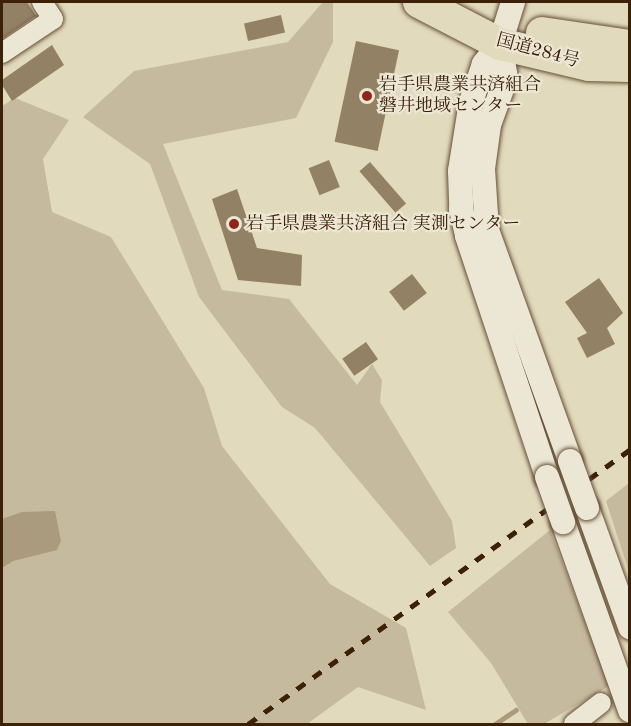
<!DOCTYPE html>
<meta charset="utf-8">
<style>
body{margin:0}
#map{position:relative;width:631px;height:726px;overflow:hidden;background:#e2dabd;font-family:"Old Standard TT","Noto Serif JP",serif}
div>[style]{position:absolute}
.green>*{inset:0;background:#c6ba9e}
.water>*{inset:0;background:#aa9b7f}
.stream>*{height:4.5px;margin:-2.25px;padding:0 2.25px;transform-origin:2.25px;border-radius:2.25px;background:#aa9b7f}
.building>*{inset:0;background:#938166;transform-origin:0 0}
.roads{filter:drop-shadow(0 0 2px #664e35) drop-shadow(0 0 2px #664e35)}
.minor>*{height:20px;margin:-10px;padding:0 10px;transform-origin:10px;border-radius:10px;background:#ece7d4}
.tertiary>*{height:24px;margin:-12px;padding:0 12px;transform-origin:12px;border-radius:12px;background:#ece7d4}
.trunk>*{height:32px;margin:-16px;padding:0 16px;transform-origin:16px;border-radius:16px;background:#e2dabd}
.rail>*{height:4.5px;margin-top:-2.25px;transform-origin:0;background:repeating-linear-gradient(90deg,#3d2008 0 10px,transparent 0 20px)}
.bridges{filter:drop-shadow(0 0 2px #664e35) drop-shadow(0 0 2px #664e35)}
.tertiary-bridge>*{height:24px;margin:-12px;padding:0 12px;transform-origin:12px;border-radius:12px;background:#ece7d4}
.dots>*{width:16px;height:16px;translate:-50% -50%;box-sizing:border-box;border:3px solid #ece7d4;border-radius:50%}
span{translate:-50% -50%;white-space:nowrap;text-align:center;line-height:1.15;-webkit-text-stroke:4.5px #ece7d4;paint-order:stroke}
.street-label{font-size:18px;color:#3d2008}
.poi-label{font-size:18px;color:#3d2008}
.left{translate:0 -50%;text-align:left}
.frame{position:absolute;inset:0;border:3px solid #3d2008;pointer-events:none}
</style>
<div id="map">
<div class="green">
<div style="clip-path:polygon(323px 2px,333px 2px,333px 42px,296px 118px,163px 144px,222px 290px,289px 299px,357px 385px,372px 364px,382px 380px,380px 402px,452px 521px,456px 548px,430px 566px,315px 428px,282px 407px,199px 297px,150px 164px,83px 117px,134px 71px,288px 42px)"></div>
<div style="clip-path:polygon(15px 98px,69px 120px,43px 159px,52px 212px,111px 237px,204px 388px,222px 446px,330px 584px,406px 628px,426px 710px,358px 687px,307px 724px,2px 724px,2px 106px)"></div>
<div style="clip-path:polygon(629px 483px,629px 572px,606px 501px)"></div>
<div style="clip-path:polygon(550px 530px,609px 686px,544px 724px,528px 724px,491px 663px,448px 612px)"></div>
</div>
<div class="water">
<div style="clip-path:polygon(55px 511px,61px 541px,57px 550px,13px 561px,2px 568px,2px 519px,22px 512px)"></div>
</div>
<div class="stream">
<div style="left:495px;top:724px;width:25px;rotate:-34deg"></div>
</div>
<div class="building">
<div style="clip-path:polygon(2px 2px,27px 2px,36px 16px,2px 39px)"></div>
<div style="left:281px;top:15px;width:18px;height:38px;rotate:77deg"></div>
<div style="left:356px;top:41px;width:44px;height:103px;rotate:12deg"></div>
<div style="clip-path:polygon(52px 45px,64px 65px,12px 101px,2px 85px,2px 80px)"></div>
<div style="left:329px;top:160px;width:29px;height:22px;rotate:68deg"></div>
<div style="left:370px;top:162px;width:55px;height:14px;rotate:49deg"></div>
<div style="clip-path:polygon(237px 189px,257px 248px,302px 255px,301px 286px,238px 280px,212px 199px)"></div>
<div style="left:412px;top:274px;width:24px;height:29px;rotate:52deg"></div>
<div style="clip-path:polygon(599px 278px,623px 313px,607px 328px,615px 344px,587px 358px,577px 338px,587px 333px,565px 302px)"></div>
<div style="left:366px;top:342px;width:21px;height:29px;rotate:55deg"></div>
</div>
<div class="roads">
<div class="minor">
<div style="left:2px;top:53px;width:61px;rotate:-33.7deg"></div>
<div style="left:53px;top:19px;width:20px;rotate:-123deg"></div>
<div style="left:574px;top:724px;width:34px;rotate:-38deg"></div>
</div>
<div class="tertiary">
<div style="left:513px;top:2px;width:44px;rotate:107.2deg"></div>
<div style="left:500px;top:44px;width:26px;rotate:129deg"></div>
<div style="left:484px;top:64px;width:40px;rotate:108.9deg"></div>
<div style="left:471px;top:102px;width:70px;rotate:99.1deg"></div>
<div style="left:460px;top:171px;width:38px;rotate:88deg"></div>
<div style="left:461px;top:209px;width:28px;rotate:77deg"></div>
<div style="left:467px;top:236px;width:254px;rotate:71.6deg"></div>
<div style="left:500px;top:44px;width:35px;rotate:80deg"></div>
<div style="left:506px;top:78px;width:50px;rotate:109.9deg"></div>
<div style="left:489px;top:125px;width:44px;rotate:97.8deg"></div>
<div style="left:483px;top:169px;width:61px;rotate:86.2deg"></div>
<div style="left:487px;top:230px;width:245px;rotate:70.2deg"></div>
<div style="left:587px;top:508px;width:127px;rotate:70.1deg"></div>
<div style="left:563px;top:522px;width:200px;rotate:70.4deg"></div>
</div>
<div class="trunk">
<div style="left:419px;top:2px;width:91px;rotate:27.4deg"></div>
<div style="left:500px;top:44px;width:91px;rotate:13.3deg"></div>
<div style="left:589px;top:65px;width:41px;rotate:1.4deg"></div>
<div style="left:542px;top:33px;width:89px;rotate:8.4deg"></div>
</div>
</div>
<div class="rail">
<div style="left:248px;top:724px;width:471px;rotate:-35.7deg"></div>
</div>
<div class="bridges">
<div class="tertiary-bridge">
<div style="left:570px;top:461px;width:50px;rotate:70.1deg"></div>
<div style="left:547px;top:477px;width:48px;rotate:70.4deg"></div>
</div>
</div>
<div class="dots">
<div style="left:367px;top:96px;background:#8f2418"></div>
<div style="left:234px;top:224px;background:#8f2418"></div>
</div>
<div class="street-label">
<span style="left:538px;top:51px;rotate:15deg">国道284号</span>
</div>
<div class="poi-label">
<span class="left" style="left:379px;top:96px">岩手県農業共済組合<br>磐井地域センター</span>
<span class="left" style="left:246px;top:224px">岩手県農業共済組合 実測センター</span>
</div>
<div class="frame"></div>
</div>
